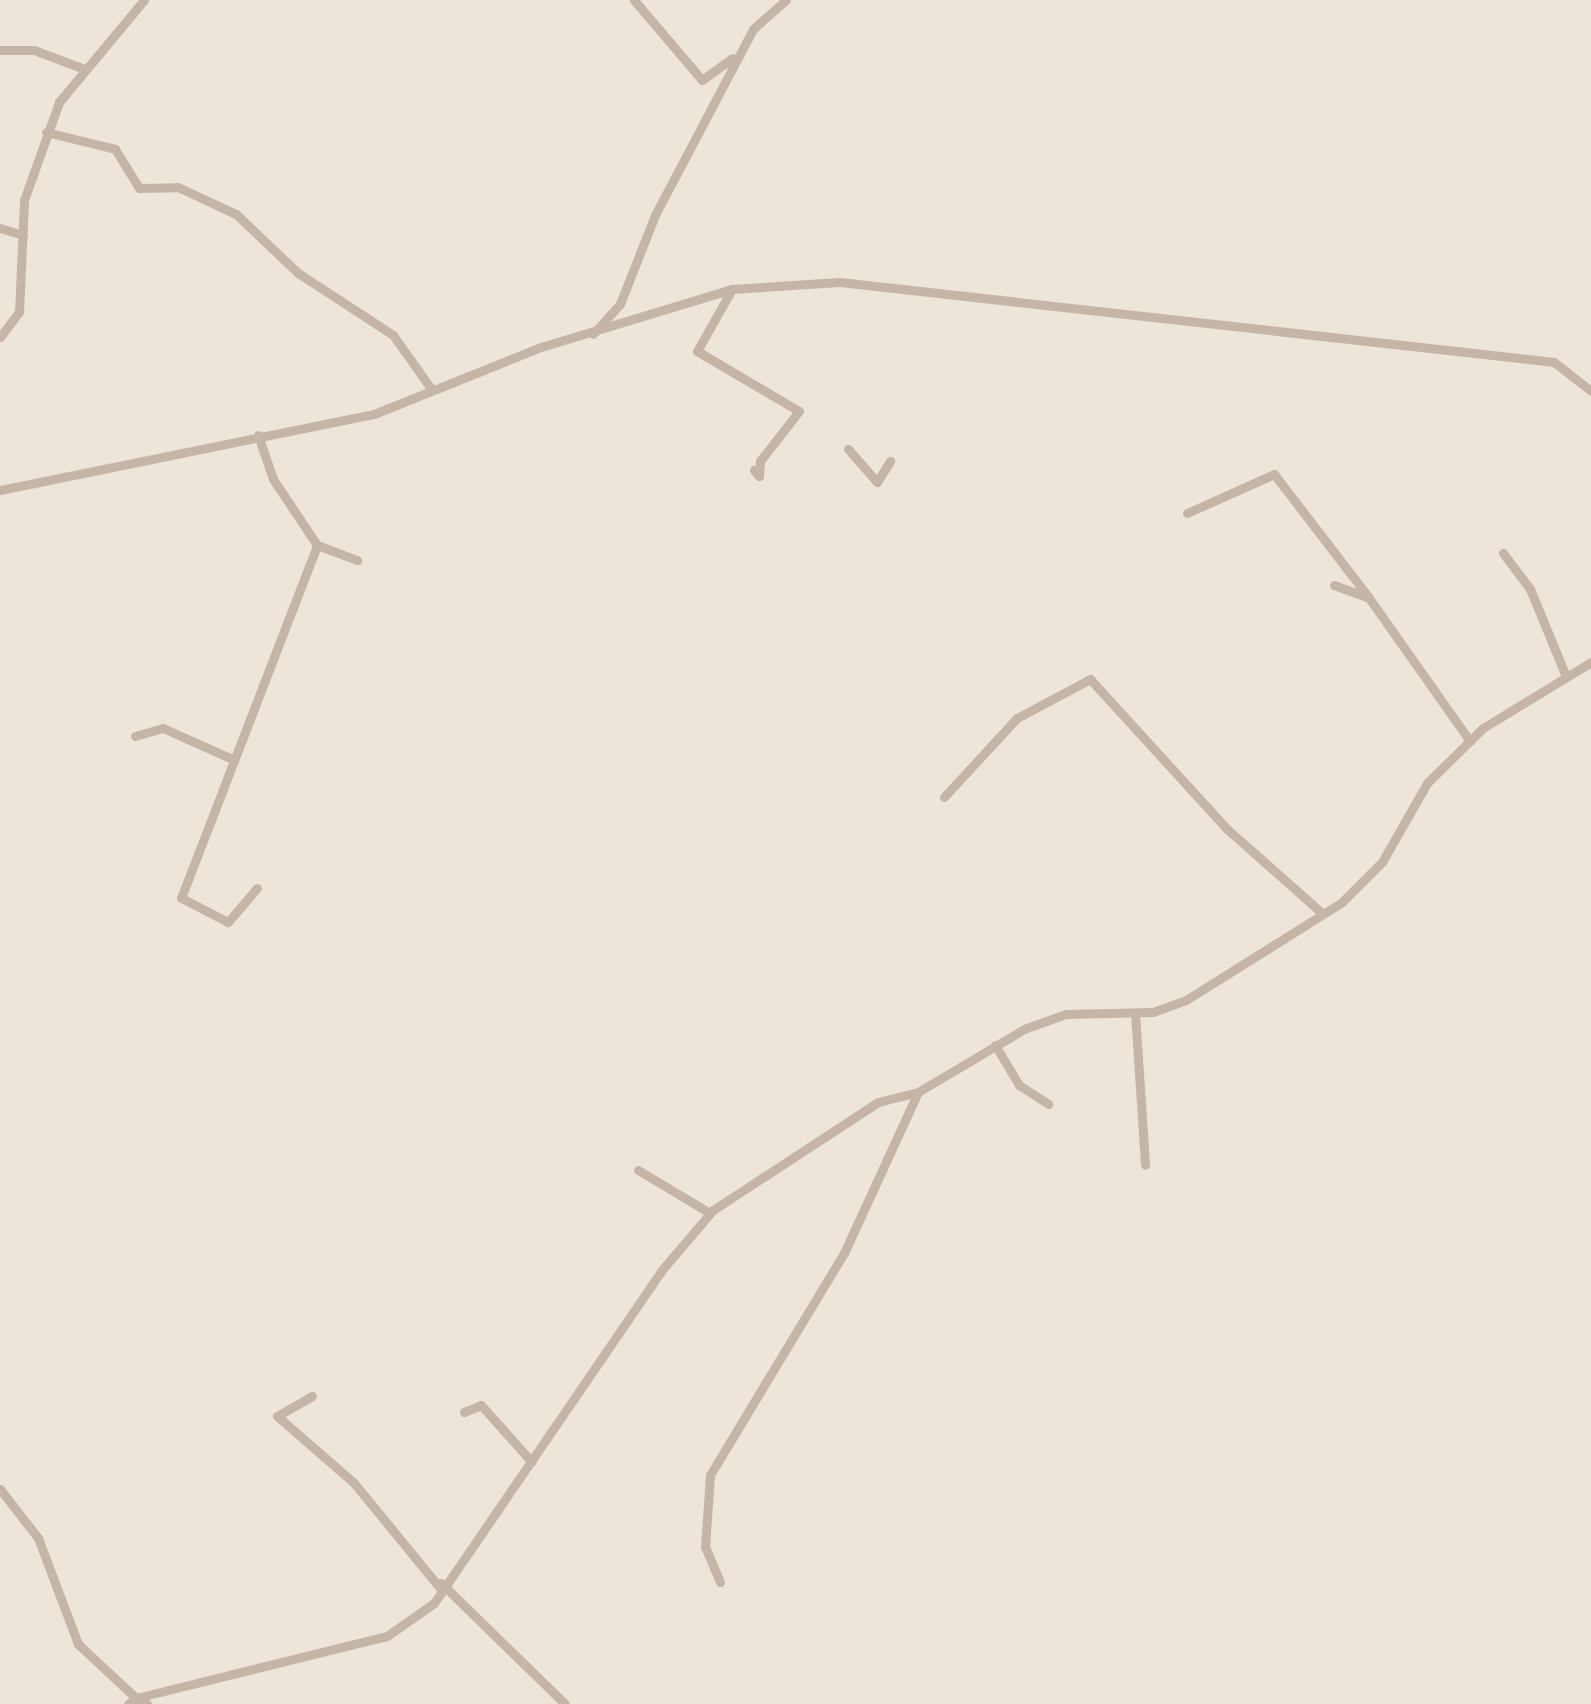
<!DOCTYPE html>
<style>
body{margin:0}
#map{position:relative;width:1591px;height:1704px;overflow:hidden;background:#eee5da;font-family:"PT Sans Narrow",sans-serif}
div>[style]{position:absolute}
.minor>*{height:9px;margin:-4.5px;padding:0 4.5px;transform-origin:4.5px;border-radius:4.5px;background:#c5b5a7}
span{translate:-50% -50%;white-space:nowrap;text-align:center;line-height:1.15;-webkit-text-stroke:9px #f6efe6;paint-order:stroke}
</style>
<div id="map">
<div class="minor">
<div style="left:634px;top:0;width:105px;rotate:49.6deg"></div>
<div style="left:702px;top:80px;width:37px;rotate:-36deg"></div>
<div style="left:0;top:50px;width:34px"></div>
<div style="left:34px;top:50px;width:51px;rotate:20.6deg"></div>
<div style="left:46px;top:132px;width:71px;rotate:13.8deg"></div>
<div style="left:115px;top:149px;width:46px;rotate:58.4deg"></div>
<div style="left:139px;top:188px;width:39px;rotate:-1deg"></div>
<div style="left:178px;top:187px;width:64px;rotate:25deg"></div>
<div style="left:236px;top:214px;width:86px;rotate:43.6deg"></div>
<div style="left:298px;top:273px;width:113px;rotate:33.1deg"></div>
<div style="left:393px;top:335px;width:67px;rotate:54.7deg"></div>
<div style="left:0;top:228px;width:24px;rotate:17deg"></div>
<div style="left:732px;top:289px;width:71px;rotate:119.4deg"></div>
<div style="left:697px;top:351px;width:118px;rotate:30.5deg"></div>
<div style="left:799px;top:411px;width:63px;rotate:128deg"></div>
<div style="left:760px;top:461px;width:15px;rotate:94deg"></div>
<div style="left:759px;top:476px;width:8px;rotate:-130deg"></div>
<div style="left:593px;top:334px;width:40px;rotate:-48deg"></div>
<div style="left:620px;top:304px;width:96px;rotate:-68.5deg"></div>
<div style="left:655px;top:215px;width:210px;rotate:-62.2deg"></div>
<div style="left:753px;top:29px;width:44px;rotate:-41.3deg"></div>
<div style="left:0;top:337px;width:31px;rotate:-53deg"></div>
<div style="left:19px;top:312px;width:112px;rotate:-87.4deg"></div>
<div style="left:24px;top:200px;width:104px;rotate:-70.3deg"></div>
<div style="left:59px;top:102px;width:133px;rotate:-50.2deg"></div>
<div style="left:258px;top:435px;width:46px;rotate:71.2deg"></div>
<div style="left:273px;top:479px;width:79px;rotate:56.3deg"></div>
<div style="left:317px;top:545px;width:43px;rotate:20.6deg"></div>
<div style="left:848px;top:449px;width:44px;rotate:48.7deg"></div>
<div style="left:877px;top:482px;width:25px;rotate:-58deg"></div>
<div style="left:0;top:490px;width:382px;rotate:-11.5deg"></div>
<div style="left:374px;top:414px;width:180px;rotate:-21.9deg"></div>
<div style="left:541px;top:347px;width:200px;rotate:-16.9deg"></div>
<div style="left:732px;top:289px;width:108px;rotate:-3.7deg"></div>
<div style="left:840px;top:282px;width:718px;rotate:6.39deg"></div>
<div style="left:1554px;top:362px;width:47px;rotate:38.1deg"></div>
<div style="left:1187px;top:513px;width:95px;rotate:-24.1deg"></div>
<div style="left:1274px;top:474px;width:156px;rotate:52.5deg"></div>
<div style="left:1503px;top:553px;width:45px;rotate:53.1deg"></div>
<div style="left:1530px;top:589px;width:92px;rotate:67.6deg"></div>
<div style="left:1334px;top:585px;width:37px;rotate:20deg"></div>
<div style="left:1369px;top:598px;width:175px;rotate:54.8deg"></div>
<div style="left:135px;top:736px;width:29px;rotate:-16deg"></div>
<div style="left:163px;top:728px;width:73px;rotate:24.1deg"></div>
<div style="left:944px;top:797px;width:108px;rotate:-47.3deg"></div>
<div style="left:1017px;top:718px;width:83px;rotate:-28.1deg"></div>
<div style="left:1090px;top:679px;width:203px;rotate:47.6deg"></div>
<div style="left:1227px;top:829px;width:128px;rotate:41.5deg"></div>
<div style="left:257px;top:888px;width:45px;rotate:130.5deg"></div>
<div style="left:228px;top:922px;width:53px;rotate:-152.9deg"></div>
<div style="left:181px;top:898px;width:378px;rotate:-68.9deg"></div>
<div style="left:1135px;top:1013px;width:152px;rotate:86.2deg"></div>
<div style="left:995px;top:1045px;width:47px;rotate:59deg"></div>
<div style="left:1019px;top:1085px;width:35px;rotate:33deg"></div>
<div style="left:638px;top:1170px;width:84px;rotate:30.8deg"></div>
<div style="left:312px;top:1396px;width:40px;rotate:150.3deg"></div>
<div style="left:277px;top:1416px;width:102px;rotate:41deg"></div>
<div style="left:354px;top:1483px;width:134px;rotate:50.7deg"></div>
<div style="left:464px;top:1412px;width:18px;rotate:-22deg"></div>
<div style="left:481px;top:1405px;width:76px;rotate:48.2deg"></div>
<div style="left:0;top:1489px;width:62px;rotate:52.2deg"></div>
<div style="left:38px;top:1538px;width:113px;rotate:69.3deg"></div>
<div style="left:78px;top:1644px;width:79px;rotate:43deg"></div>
<div style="left:136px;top:1698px;width:10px;rotate:143deg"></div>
<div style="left:720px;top:1582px;width:38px;rotate:-113deg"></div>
<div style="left:705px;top:1547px;width:72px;rotate:-86deg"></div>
<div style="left:710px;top:1475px;width:259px;rotate:-58.9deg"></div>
<div style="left:844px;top:1253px;width:177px;rotate:-65.3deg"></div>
<div style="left:441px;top:1583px;width:173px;rotate:44.3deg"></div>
<div style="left:147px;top:1704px;width:13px;rotate:-151deg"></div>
<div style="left:136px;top:1698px;width:259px;rotate:-13.9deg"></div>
<div style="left:387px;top:1636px;width:57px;rotate:-35.1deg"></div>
<div style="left:434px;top:1603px;width:402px;rotate:-55.6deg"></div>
<div style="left:661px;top:1271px;width:80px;rotate:-49.6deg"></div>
<div style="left:713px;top:1210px;width:197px;rotate:-33.2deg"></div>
<div style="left:878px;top:1102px;width:41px;rotate:-14deg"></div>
<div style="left:918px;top:1092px;width:123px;rotate:-30.7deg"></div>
<div style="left:1024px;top:1029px;width:45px;rotate:-19.7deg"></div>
<div style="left:1066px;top:1014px;width:87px;rotate:-1.3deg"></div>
<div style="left:1153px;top:1012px;width:35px;rotate:-20deg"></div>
<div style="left:1186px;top:1000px;width:184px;rotate:-32.1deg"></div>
<div style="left:1342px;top:902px;width:57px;rotate:-45deg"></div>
<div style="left:1382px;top:862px;width:91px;rotate:-60.3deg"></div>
<div style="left:1427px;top:783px;width:78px;rotate:-44.5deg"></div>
<div style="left:1483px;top:728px;width:127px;rotate:-31.4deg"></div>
</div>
</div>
